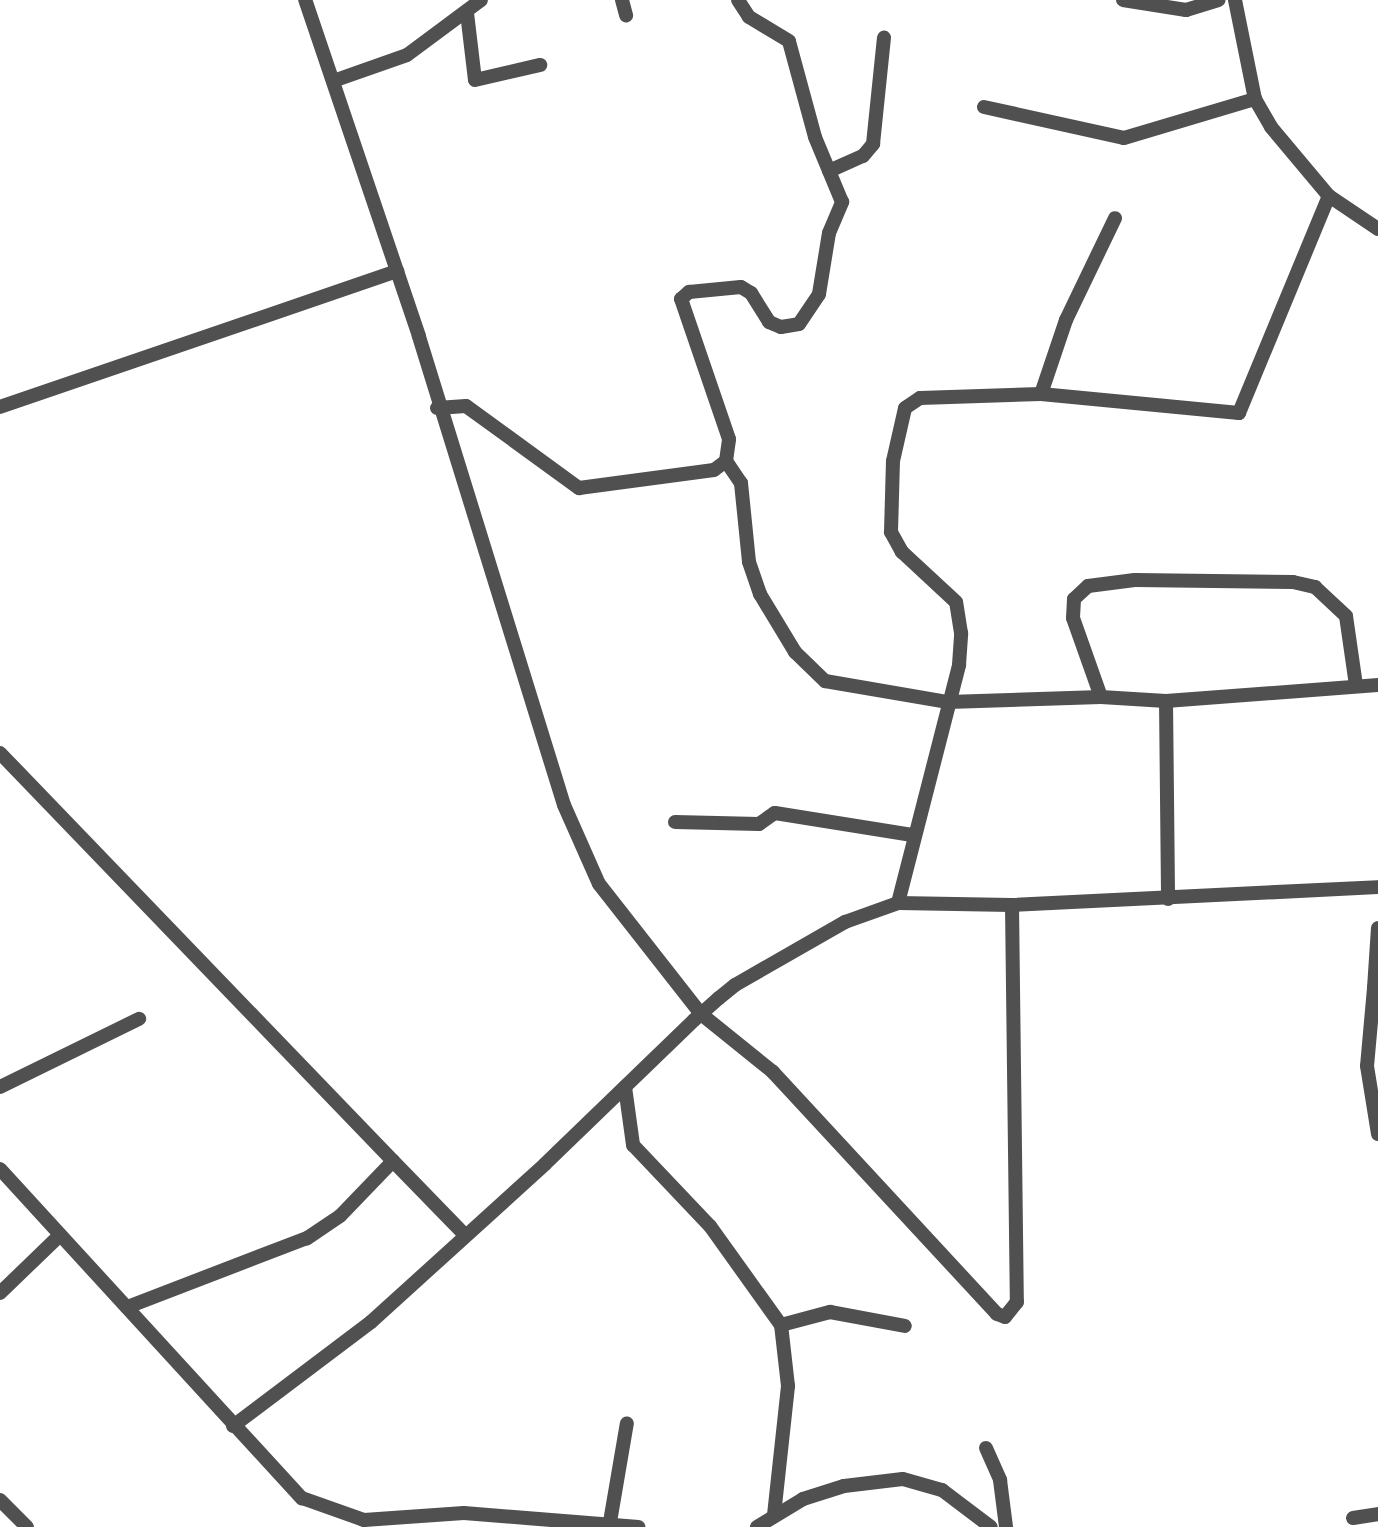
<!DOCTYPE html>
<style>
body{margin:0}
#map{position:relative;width:1378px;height:1527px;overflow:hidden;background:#fff;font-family:Overpass,sans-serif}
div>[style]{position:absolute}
.street>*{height:14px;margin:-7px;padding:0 7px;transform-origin:7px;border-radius:7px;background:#505050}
span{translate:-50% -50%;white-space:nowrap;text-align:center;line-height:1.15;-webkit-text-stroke:7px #fff;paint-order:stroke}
</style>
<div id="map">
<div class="street">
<div style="left:622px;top:0;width:16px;rotate:75deg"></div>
<div style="left:1123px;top:0;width:64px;rotate:9deg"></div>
<div style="left:1186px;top:10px;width:34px;rotate:-17deg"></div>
<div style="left:1235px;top:0;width:101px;rotate:78.6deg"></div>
<div style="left:1255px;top:99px;width:32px;rotate:60deg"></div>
<div style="left:1271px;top:127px;width:90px;rotate:50deg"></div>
<div style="left:1329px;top:196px;width:59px;rotate:34deg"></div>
<div style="left:467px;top:13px;width:67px;rotate:83.2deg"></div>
<div style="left:475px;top:80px;width:67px;rotate:-13deg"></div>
<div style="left:336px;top:80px;width:75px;rotate:-19.4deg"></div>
<div style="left:407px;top:55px;width:92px;rotate:-36.6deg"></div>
<div style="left:984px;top:107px;width:143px;rotate:12.5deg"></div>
<div style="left:1124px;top:138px;width:137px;rotate:-16.6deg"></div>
<div style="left:829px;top:171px;width:37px;rotate:-24deg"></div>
<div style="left:863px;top:156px;width:16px;rotate:-50deg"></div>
<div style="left:873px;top:144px;width:107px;rotate:-84.1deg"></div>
<div style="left:1041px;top:394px;width:78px;rotate:-71.3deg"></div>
<div style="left:1066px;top:320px;width:113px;rotate:-64.3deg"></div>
<div style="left:0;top:407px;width:420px;rotate:-18.9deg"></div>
<div style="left:437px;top:408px;width:29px;rotate:-4deg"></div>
<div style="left:466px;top:406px;width:140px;rotate:36deg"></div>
<div style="left:579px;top:488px;width:136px;rotate:-7.6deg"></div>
<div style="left:714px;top:470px;width:15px;rotate:-37deg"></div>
<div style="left:726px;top:461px;width:22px;rotate:-82deg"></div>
<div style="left:729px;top:439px;width:148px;rotate:-108.9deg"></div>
<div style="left:681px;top:299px;width:11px;rotate:-41deg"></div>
<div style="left:689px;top:292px;width:52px;rotate:-5.5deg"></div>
<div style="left:741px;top:287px;width:12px;rotate:31deg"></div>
<div style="left:751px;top:293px;width:34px;rotate:58deg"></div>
<div style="left:769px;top:322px;width:13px;rotate:23deg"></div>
<div style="left:781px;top:327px;width:18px;rotate:-9deg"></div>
<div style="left:799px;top:324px;width:36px;rotate:-56deg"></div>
<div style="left:819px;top:294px;width:62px;rotate:-80.7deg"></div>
<div style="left:829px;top:233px;width:34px;rotate:-67deg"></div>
<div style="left:842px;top:202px;width:70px;rotate:-112.6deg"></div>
<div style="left:815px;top:137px;width:99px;rotate:-105.2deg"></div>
<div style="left:789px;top:41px;width:47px;rotate:-149deg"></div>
<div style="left:749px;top:17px;width:20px;rotate:-123deg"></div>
<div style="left:726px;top:461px;width:27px;rotate:56deg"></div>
<div style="left:741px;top:483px;width:79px;rotate:84.2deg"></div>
<div style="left:749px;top:562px;width:34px;rotate:71deg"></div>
<div style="left:760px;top:594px;width:68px;rotate:58.9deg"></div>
<div style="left:795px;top:652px;width:42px;rotate:44deg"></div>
<div style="left:825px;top:681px;width:125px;rotate:9.7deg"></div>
<div style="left:948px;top:702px;width:153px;rotate:-1.9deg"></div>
<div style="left:1101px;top:697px;width:65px;rotate:3.5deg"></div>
<div style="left:1166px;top:701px;width:213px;rotate:-4.3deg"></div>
<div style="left:1101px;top:697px;width:84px;rotate:-109.5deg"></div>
<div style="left:1073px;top:618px;width:19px;rotate:-87deg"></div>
<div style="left:1074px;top:599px;width:19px;rotate:-43deg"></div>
<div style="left:1088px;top:586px;width:47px;rotate:-7.3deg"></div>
<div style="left:1135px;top:580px;width:158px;rotate:0.7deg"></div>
<div style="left:1293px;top:582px;width:23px;rotate:13deg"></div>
<div style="left:1315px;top:587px;width:42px;rotate:43.1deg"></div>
<div style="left:1346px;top:616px;width:70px;rotate:81.8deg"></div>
<div style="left:1166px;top:701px;width:198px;rotate:89.4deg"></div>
<div style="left:0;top:753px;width:566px;rotate:46.07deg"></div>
<div style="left:393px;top:1161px;width:76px;rotate:133.9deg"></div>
<div style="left:340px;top:1216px;width:40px;rotate:146deg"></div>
<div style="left:307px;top:1238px;width:193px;rotate:159deg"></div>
<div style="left:675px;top:822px;width:84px;rotate:1.4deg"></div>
<div style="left:759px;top:824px;width:19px;rotate:-35deg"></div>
<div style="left:775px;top:813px;width:139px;rotate:9.1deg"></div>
<div style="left:898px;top:903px;width:246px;rotate:-75.6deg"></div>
<div style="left:959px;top:665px;width:32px;rotate:-86deg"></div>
<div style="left:961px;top:633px;width:31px;rotate:-99deg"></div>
<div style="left:956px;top:602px;width:74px;rotate:-137.2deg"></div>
<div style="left:902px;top:552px;width:23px;rotate:-119deg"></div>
<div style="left:891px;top:532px;width:71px;rotate:-88.4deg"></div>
<div style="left:893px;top:461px;width:54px;rotate:-77.2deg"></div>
<div style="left:905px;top:408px;width:18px;rotate:-34deg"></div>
<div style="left:920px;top:398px;width:121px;rotate:-1.9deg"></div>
<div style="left:1041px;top:394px;width:199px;rotate:5.5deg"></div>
<div style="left:1239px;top:413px;width:235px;rotate:-67.5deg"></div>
<div style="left:1012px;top:905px;width:366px;rotate:-2.8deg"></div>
<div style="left:1378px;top:928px;width:60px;rotate:93.8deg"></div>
<div style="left:1374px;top:988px;width:4px;rotate:14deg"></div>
<div style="left:1374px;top:988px;width:78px;rotate:95.1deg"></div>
<div style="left:1367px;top:1066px;width:69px;rotate:80.8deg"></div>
<div style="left:0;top:1087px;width:155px;rotate:-26.1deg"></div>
<div style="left:625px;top:1087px;width:59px;rotate:82.1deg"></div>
<div style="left:633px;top:1145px;width:112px;rotate:46.5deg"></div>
<div style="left:710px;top:1226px;width:122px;rotate:54.4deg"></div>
<div style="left:393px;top:1161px;width:103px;rotate:45.8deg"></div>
<div style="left:0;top:1169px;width:447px;rotate:47.5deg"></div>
<div style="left:302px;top:1498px;width:66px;rotate:19.5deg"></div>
<div style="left:364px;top:1520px;width:100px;rotate:-4deg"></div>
<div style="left:464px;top:1513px;width:175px;rotate:4.6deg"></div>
<div style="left:0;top:1293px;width:83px;rotate:-44deg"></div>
<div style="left:233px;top:1426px;width:173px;rotate:-37deg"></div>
<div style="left:371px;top:1322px;width:235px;rotate:-42.2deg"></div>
<div style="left:545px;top:1164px;width:207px;rotate:-44deg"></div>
<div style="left:694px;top:1020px;width:9px;rotate:-41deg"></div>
<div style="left:701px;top:1014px;width:24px;rotate:-42deg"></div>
<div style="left:719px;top:998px;width:21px;rotate:-39deg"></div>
<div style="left:735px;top:985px;width:127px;rotate:-29.8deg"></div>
<div style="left:845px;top:922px;width:56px;rotate:-19.7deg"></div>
<div style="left:898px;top:903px;width:114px;rotate:1deg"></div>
<div style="left:1012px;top:905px;width:397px;rotate:89.3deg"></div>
<div style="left:1017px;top:1302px;width:19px;rotate:129deg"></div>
<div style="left:1005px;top:1317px;width:9px;rotate:-159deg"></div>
<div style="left:997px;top:1314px;width:330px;rotate:-132.8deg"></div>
<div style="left:773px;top:1072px;width:92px;rotate:-141.1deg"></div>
<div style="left:701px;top:1014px;width:165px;rotate:-128.1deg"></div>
<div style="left:599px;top:884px;width:86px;rotate:-113.9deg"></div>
<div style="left:564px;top:805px;width:491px;rotate:-107.2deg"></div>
<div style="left:419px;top:336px;width:355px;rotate:-108.7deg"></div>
<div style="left:986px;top:1448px;width:35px;rotate:66deg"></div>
<div style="left:1000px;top:1480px;width:47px;rotate:82.7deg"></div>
<div style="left:0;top:1500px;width:38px;rotate:45deg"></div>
<div style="left:774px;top:1515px;width:130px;rotate:-83.8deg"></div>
<div style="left:788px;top:1386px;width:61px;rotate:-96.5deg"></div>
<div style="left:781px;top:1325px;width:51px;rotate:-14.9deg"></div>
<div style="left:830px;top:1312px;width:76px;rotate:10.6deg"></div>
<div style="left:1353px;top:1518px;width:25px;rotate:-9deg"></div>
<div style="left:610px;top:1522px;width:100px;rotate:-80.3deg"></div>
<div style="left:757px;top:1527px;width:54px;rotate:-31.3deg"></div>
<div style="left:803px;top:1499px;width:43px;rotate:-17.6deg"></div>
<div style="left:844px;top:1486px;width:59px;rotate:-6.8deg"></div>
<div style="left:903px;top:1479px;width:41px;rotate:15.8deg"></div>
<div style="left:942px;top:1490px;width:61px;rotate:37.1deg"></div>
</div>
</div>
